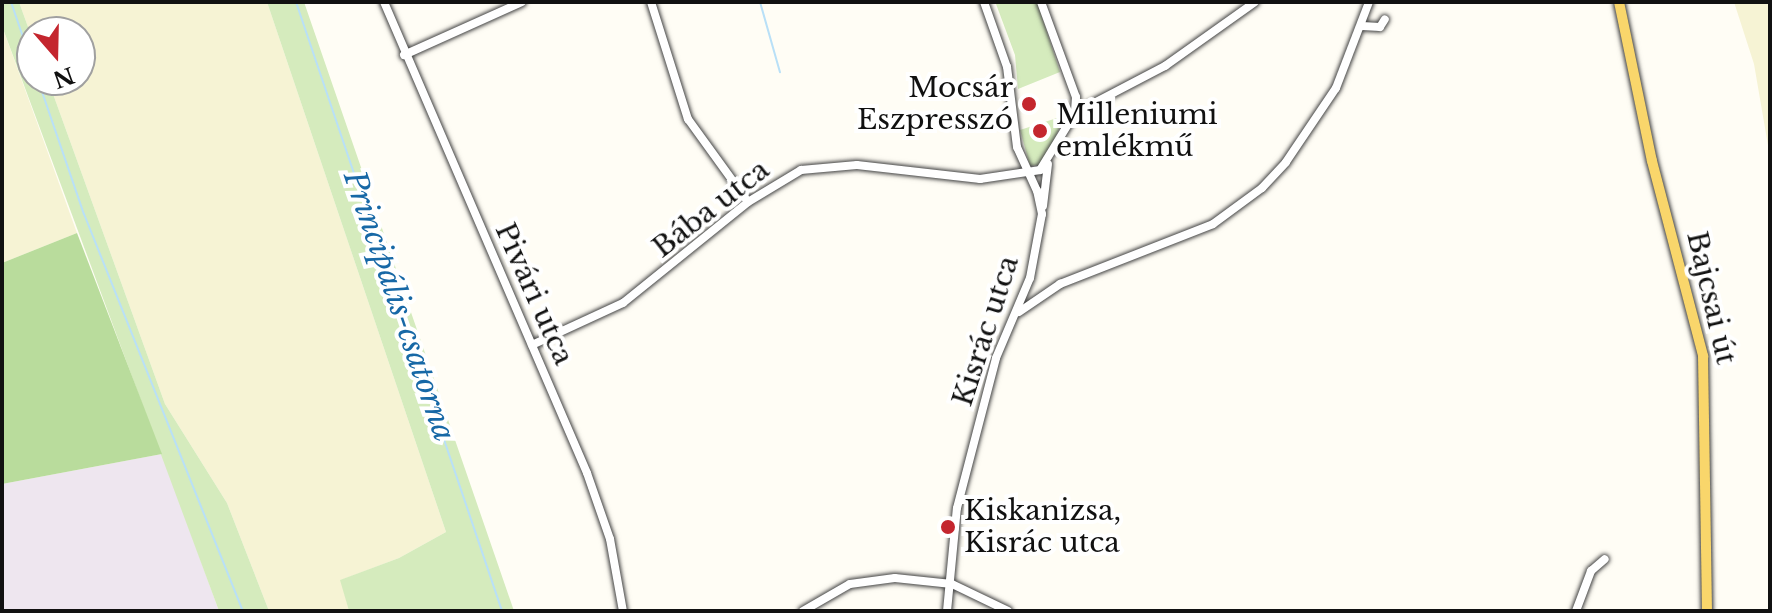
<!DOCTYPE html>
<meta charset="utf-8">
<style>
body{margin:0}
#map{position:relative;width:1772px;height:613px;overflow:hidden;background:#fffdf5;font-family:"Libre Baskerville",serif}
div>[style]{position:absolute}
.industrial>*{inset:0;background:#eee6ef}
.farmland>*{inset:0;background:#f6f3d4}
.green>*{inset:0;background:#d5ebbd}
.forest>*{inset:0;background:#b9dc9c}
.stream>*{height:2px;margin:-1px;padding:0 1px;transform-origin:1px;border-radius:1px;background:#b9e0f7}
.roads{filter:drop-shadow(0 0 2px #444) drop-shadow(0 0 2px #444)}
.minor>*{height:8px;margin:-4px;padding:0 4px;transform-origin:4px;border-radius:4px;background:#fff}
.major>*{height:10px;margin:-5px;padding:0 5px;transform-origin:5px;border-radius:5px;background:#f9d66b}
.dots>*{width:22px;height:22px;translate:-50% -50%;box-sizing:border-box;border:4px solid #fff;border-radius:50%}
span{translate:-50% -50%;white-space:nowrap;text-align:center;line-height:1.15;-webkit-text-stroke:8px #fff;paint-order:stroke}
.poi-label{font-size:28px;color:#111}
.right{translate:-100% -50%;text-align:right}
.left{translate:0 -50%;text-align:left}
.street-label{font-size:28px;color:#111}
.water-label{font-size:30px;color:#1768a6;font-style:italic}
.frame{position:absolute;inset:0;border:4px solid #111;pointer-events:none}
.north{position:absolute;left:16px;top:16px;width:80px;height:80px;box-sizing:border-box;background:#fff;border:2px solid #a0a0a0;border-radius:50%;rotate:160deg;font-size:22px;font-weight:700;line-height:32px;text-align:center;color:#111}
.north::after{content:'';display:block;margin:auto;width:28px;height:36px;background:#c4262e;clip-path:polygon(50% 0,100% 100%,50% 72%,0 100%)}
</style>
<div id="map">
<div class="industrial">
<div style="clip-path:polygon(162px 454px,219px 611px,2px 611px,2px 484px)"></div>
</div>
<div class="farmland">
<div style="clip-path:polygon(19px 2px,267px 2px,446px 532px,399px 558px,341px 580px,349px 611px,269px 611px,227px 503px,165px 404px,48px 80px,80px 80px,80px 32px,32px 32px,32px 38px)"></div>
<div style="clip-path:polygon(1734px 2px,1770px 2px,1770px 157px,1754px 64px)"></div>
<div style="clip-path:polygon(2px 26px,77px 233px,2px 263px)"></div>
</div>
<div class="green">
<div style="clip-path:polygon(2px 2px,19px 2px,32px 38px,32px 80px,48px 80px,165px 404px,227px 503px,269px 611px,219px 611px,2px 26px)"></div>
<div style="clip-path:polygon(267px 2px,304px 2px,514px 611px,349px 611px,340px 580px,399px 558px,446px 532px)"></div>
<div style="clip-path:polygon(1037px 2px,1060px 72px,1018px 89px,1015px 55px,996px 4px)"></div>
<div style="clip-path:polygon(1057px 118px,1062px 123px,1045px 158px,1039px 165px,1030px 166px,1020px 130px)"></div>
</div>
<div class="forest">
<div style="clip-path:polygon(77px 233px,162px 454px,2px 484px,2px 263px)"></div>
</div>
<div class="stream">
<div style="left:11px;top:2px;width:65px;rotate:71deg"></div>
<div style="left:296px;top:2px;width:643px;rotate:71.31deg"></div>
<div style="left:760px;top:2px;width:73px;rotate:74.1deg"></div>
<div style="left:38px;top:80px;width:142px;rotate:71.1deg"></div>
<div style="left:84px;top:214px;width:428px;rotate:68.2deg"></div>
</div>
<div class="roads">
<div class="minor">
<div style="left:384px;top:2px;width:513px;rotate:66.68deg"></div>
<div style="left:587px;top:473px;width:70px;rotate:70.8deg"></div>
<div style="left:610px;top:539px;width:73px;rotate:79.8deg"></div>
<div style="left:651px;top:2px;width:123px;rotate:72.5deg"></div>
<div style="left:688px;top:119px;width:102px;rotate:54.1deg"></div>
<div style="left:1041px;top:2px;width:101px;rotate:69.8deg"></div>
<div style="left:1076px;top:97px;width:16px;rotate:94deg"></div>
<div style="left:1362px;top:26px;width:18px;rotate:3deg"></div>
<div style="left:1380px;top:27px;width:9px;rotate:-58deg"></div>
<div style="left:404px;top:55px;width:129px;rotate:-24.2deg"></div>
<div style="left:1043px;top:206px;width:42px;rotate:-83.2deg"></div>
<div style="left:1019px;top:312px;width:50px;rotate:-34.3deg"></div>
<div style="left:1060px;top:284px;width:164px;rotate:-21.4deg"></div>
<div style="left:1213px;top:224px;width:61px;rotate:-36.3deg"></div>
<div style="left:1262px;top:188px;width:35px;rotate:-47deg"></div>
<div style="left:1286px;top:162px;width:89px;rotate:-56deg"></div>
<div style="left:1336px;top:88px;width:92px;rotate:-69deg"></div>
<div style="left:532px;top:345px;width:100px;rotate:-24.8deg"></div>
<div style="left:623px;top:303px;width:161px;rotate:-38.9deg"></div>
<div style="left:748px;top:202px;width:62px;rotate:-31.1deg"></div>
<div style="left:801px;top:170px;width:56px;rotate:-5.1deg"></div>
<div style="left:857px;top:165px;width:124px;rotate:6.5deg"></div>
<div style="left:980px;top:179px;width:61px;rotate:-8.5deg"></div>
<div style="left:1040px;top:170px;width:67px;rotate:-58.4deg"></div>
<div style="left:1075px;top:113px;width:102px;rotate:-27.6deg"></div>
<div style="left:1165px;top:66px;width:110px;rotate:-35.4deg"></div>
<div style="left:803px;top:611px;width:54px;rotate:-29.9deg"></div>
<div style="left:850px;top:584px;width:45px;rotate:-7.6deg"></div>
<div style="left:895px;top:578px;width:57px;rotate:6deg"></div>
<div style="left:952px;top:584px;width:62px;rotate:25.7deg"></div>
<div style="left:947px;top:611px;width:103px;rotate:-84.5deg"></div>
<div style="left:957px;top:508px;width:155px;rotate:-75.4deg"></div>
<div style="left:996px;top:358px;width:87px;rotate:-67deg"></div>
<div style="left:1030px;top:278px;width:65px;rotate:-79.4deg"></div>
<div style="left:1042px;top:214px;width:24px;rotate:-102deg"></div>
<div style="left:1037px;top:191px;width:48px;rotate:-114.4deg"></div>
<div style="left:1017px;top:147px;width:81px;rotate:-97.1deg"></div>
<div style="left:1007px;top:67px;width:69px;rotate:-109.5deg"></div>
<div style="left:1576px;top:611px;width:43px;rotate:-69.4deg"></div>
<div style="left:1591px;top:571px;width:18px;rotate:-41deg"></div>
</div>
<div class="major">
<div style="left:1619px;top:2px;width:162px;rotate:78.3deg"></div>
<div style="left:1652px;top:161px;width:202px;rotate:75.3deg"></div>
<div style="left:1703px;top:356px;width:255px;rotate:89.1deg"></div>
</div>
</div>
<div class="dots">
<div style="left:1029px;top:104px;background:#c4262e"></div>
<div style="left:1040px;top:131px;background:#c4262e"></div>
<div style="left:948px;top:527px;background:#c4262e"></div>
</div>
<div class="poi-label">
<span class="right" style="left:1013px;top:104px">Mocsár<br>Eszpresszó</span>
<span class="left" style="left:1056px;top:131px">Milleniumi<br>emlékmű</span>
<span class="left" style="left:964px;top:527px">Kiskanizsa,<br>Kisrác utca</span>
</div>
<div class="street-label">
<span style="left:711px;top:209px;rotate:-38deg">Bába utca</span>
<span style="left:534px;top:294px;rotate:66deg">Pivári utca</span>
<span style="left:1711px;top:298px;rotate:77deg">Bajcsai út</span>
<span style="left:986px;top:331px;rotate:-72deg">Kisrác utca</span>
</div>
<div class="water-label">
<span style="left:399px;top:306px;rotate:71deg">Principális-csatorna</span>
</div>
<div class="frame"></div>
<div class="north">N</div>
</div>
